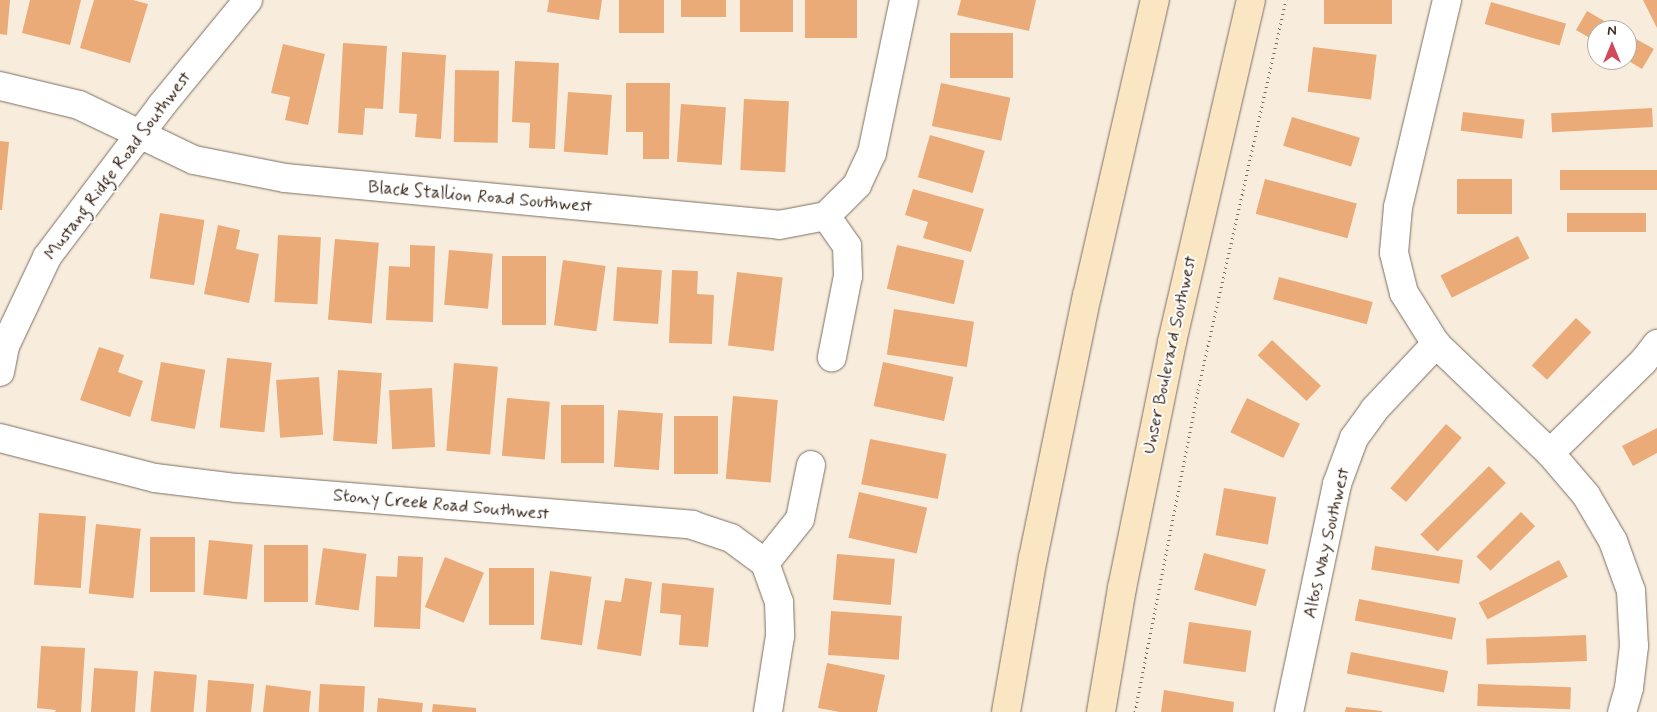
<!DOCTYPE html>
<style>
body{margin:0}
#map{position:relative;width:1657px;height:712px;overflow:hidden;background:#f8eddd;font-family:Mynerve,sans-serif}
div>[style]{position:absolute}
.building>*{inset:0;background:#eaab79;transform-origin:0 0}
.path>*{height:3px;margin-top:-1.5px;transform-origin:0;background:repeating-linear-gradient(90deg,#7d6e61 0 1px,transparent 0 5px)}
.roads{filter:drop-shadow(0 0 1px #7d6e61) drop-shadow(0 0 1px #7d6e61)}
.minor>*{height:28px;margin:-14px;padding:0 14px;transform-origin:14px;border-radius:14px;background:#fff}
.secondary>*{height:28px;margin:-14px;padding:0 14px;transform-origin:14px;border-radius:14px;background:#fbe6c4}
span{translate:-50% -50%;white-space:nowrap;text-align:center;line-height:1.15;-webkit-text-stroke:4px #fff;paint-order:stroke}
.street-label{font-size:18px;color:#3b2a1e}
.north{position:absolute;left:1587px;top:20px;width:50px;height:50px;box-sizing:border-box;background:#fff;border:1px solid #b1aaa5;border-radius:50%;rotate:0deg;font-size:14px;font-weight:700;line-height:20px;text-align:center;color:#3b2a1e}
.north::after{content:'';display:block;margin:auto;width:18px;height:22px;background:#d1495b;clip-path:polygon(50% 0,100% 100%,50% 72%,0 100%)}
</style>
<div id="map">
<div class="building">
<div style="clip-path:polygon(0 0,10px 0,7px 35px,0 34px)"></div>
<div style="clip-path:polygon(30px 0,81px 0,70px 45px,22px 33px)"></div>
<div style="clip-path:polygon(94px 0,133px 0,148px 4px,130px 63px,80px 48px)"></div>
<div style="clip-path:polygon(549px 0,602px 0,599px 20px,547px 12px)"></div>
<div style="left:619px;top:0;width:45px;height:33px"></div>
<div style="left:681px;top:0;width:45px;height:17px"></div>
<div style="left:740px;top:0;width:53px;height:32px"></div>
<div style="left:805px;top:0;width:52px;height:38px"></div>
<div style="clip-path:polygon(961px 0,1036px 0,1029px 31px,957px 15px)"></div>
<div style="left:1324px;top:0;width:68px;height:24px"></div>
<div style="clip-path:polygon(1643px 0,1657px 0,1657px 28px)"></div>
<div style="left:1491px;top:2px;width:78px;height:23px;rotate:16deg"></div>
<div style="clip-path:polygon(1587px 11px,1620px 30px,1597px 30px,1597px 42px,1576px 30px)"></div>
<div style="left:950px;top:33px;width:63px;height:45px"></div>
<div style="clip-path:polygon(1627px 34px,1654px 49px,1642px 69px,1627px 60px)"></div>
<div style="clip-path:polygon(343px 43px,387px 46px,383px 109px,365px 108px,363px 135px,338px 133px)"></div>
<div style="clip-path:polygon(283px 44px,325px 54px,308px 125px,285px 120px,290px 97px,271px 93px)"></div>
<div style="left:1313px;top:47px;width:64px;height:45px;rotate:7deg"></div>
<div style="clip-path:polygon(402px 52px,446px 55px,441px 139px,415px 137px,417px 114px,399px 113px)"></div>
<div style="clip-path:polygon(515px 61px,559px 63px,555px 149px,529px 148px,530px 123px,512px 122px)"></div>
<div style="left:455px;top:70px;width:44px;height:72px;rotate:1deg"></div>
<div style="clip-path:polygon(626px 83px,670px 83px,669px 159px,643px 159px,643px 132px,626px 132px)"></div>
<div style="left:941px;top:83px;width:71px;height:44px;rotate:12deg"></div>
<div style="left:568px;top:92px;width:44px;height:60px;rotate:4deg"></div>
<div style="left:744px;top:99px;width:45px;height:71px;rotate:3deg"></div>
<div style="left:681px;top:104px;width:45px;height:58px;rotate:4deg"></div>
<div style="left:1652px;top:108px;width:19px;height:101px;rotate:87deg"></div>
<div style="left:1463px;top:112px;width:62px;height:19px;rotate:7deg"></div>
<div style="left:1292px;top:117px;width:71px;height:30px;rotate:17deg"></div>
<div style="left:930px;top:135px;width:57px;height:44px;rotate:16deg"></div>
<div style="clip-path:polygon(0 141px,9px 142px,2px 210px,0 210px)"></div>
<div style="left:1560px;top:170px;width:97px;height:20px"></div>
<div style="left:1265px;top:179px;width:95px;height:36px;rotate:15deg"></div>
<div style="left:1457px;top:179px;width:55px;height:35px"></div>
<div style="clip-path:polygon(913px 189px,984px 209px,971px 252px,923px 238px,928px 222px,905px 215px)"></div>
<div style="left:160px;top:213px;width:45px;height:66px;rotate:9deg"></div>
<div style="left:1567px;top:213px;width:79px;height:19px"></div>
<div style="clip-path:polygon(218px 225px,240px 230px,236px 249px,259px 254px,249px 303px,204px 294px)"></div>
<div style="left:278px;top:235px;width:43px;height:67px;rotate:3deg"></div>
<div style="left:1518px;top:236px;width:25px;height:87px;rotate:63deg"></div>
<div style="left:335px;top:239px;width:44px;height:81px;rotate:5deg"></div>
<div style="clip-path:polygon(410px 245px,435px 246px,433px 322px,386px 320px,389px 266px,410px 267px)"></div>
<div style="left:897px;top:245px;width:69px;height:45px;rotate:13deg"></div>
<div style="left:449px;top:250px;width:44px;height:55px;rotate:5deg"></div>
<div style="left:502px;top:256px;width:44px;height:69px"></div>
<div style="left:563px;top:260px;width:43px;height:66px;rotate:8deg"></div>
<div style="left:617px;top:267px;width:45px;height:54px;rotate:4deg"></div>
<div style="clip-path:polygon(672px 270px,698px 271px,697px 294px,714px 295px,712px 344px,669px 343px)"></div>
<div style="left:737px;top:272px;width:46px;height:74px;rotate:7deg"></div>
<div style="left:1279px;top:277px;width:97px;height:23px;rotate:15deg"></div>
<div style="left:894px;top:309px;width:81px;height:46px;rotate:9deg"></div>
<div style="left:1576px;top:318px;width:21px;height:65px;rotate:43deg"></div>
<div style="left:1272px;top:340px;width:67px;height:21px;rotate:43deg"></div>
<div style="clip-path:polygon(99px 347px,124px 355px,118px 372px,143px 381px,130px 417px,80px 400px)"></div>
<div style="left:227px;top:358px;width:45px;height:70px;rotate:6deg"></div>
<div style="left:161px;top:362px;width:45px;height:60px;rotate:10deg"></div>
<div style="left:883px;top:362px;width:72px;height:45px;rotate:12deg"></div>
<div style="left:454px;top:363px;width:44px;height:88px;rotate:5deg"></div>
<div style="left:338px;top:370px;width:44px;height:71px;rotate:4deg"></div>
<div style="left:319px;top:377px;width:58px;height:43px;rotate:86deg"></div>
<div style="left:432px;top:388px;width:59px;height:43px;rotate:87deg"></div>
<div style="left:733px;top:396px;width:45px;height:83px;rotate:5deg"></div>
<div style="left:507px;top:398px;width:43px;height:58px;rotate:5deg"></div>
<div style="left:1247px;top:398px;width:59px;height:38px;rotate:26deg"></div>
<div style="left:561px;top:405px;width:43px;height:58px"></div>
<div style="left:618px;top:410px;width:45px;height:57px;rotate:4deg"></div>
<div style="left:674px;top:416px;width:44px;height:58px"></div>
<div style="left:1446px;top:424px;width:21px;height:85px;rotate:41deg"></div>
<div style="clip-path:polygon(1657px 428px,1657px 453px,1633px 466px,1622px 446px)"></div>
<div style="left:870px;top:439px;width:78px;height:46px;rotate:11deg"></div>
<div style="left:1489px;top:466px;width:24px;height:97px;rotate:45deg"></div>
<div style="left:1224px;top:488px;width:53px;height:48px;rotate:10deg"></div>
<div style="left:859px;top:492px;width:70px;height:47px;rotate:13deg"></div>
<div style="left:1521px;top:512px;width:20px;height:63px;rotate:45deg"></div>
<div style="left:39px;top:513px;width:47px;height:72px;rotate:4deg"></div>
<div style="left:96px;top:524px;width:45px;height:70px;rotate:6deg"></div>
<div style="left:150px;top:537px;width:45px;height:55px"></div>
<div style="left:209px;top:540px;width:44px;height:55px;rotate:6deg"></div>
<div style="left:264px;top:545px;width:44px;height:57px"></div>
<div style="left:1375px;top:546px;width:89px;height:24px;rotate:9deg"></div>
<div style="left:323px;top:548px;width:44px;height:57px;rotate:8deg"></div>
<div style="left:1204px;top:553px;width:64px;height:38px;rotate:15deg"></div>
<div style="left:837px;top:554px;width:58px;height:46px;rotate:5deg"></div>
<div style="clip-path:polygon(398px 556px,423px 557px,420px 629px,374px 627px,376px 576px,397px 577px)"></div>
<div style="left:445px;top:557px;width:42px;height:54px;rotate:22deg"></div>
<div style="left:1559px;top:560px;width:19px;height:91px;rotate:62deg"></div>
<div style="left:489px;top:568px;width:45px;height:57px"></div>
<div style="left:550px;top:571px;width:42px;height:69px;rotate:8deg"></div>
<div style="clip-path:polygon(625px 578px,652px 582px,641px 656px,597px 649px,605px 600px,621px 602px)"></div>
<div style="clip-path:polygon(662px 583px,714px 588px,708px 647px,679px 645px,681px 615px,660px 613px)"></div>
<div style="left:1359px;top:599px;width:99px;height:22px;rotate:11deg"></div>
<div style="left:831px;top:611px;width:71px;height:44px;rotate:4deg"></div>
<div style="left:1189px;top:622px;width:63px;height:42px;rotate:8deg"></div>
<div style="left:1586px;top:635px;width:26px;height:100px;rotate:88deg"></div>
<div style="clip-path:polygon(41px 646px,85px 648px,81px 712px,55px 712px,56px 710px,37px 708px)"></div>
<div style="left:1351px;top:652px;width:99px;height:22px;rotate:11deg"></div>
<div style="clip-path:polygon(827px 663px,885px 675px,877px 712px,840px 712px,818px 708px)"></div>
<div style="left:94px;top:668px;width:44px;height:44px;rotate:4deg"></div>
<div style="left:154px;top:671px;width:43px;height:41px;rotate:5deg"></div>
<div style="clip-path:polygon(208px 680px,254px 684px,251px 712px,206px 712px)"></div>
<div style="left:320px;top:684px;width:45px;height:28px;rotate:3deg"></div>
<div style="left:1478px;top:684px;width:93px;height:22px;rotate:2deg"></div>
<div style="clip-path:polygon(266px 685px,311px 691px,309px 712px,263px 712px)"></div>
<div style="clip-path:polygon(1164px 690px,1234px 702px,1233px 712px,1161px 712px)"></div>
<div style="clip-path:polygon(378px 698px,423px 703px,422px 712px,377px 712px)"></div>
<div style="clip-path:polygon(433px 704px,476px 708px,476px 712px,432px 712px)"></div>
<div style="clip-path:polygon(1346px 707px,1382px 711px,1382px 712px,1345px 712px)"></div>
</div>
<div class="path">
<div style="left:1135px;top:712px;width:328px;rotate:-78.9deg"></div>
<div style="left:1198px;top:390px;width:400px;rotate:-77.3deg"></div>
</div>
<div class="roads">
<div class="minor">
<div style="left:1447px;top:0;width:213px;rotate:103.3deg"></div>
<div style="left:1398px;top:207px;width:46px;rotate:95deg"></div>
<div style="left:1394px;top:253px;width:41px;rotate:76deg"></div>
<div style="left:1404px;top:293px;width:60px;rotate:57.9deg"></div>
<div style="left:1436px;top:344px;width:158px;rotate:43.7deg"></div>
<div style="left:1550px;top:453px;width:55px;rotate:49.4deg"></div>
<div style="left:1586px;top:495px;width:53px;rotate:59.6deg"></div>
<div style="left:1613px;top:541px;width:53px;rotate:70.2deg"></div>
<div style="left:1631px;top:591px;width:55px;rotate:86.9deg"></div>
<div style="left:1634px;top:646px;width:42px;rotate:96.8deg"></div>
<div style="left:1629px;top:688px;width:25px;rotate:106deg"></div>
<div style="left:0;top:86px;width:81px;rotate:13.5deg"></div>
<div style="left:79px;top:105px;width:127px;rotate:25.6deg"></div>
<div style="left:194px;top:160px;width:93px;rotate:11.2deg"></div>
<div style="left:285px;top:178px;width:496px;rotate:5.4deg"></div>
<div style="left:779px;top:225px;width:48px;rotate:-10.8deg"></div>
<div style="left:826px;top:216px;width:37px;rotate:55deg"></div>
<div style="left:847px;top:246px;width:30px;rotate:88deg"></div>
<div style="left:848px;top:276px;width:83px;rotate:101.2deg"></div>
<div style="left:826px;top:216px;width:44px;rotate:-45deg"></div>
<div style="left:857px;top:185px;width:35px;rotate:-65deg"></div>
<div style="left:872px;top:153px;width:156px;rotate:-78.2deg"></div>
<div style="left:0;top:372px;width:26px;rotate:-79deg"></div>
<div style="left:5px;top:346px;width:98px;rotate:-64.7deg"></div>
<div style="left:47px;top:257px;width:189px;rotate:-52.9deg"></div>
<div style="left:161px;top:106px;width:137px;rotate:-50.6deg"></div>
<div style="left:0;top:438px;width:160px;rotate:14.5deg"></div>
<div style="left:155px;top:478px;width:83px;rotate:7deg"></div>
<div style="left:237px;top:488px;width:457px;rotate:4.6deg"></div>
<div style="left:692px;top:525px;width:41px;rotate:18.4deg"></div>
<div style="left:731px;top:538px;width:42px;rotate:36.3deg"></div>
<div style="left:765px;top:563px;width:56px;rotate:-51.5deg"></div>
<div style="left:800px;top:519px;width:55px;rotate:-78.5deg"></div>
<div style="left:1550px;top:453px;width:130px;rotate:-44.4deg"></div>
<div style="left:1643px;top:362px;width:23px;rotate:-52deg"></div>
<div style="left:765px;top:563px;width:41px;rotate:70.3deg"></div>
<div style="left:779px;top:602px;width:34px;rotate:88deg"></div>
<div style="left:780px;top:636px;width:77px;rotate:99deg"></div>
<div style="left:1289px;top:712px;width:233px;rotate:-78.1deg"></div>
<div style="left:1337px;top:484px;width:49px;rotate:-69.7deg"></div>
<div style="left:1354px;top:438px;width:34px;rotate:-54deg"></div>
<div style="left:1374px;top:410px;width:91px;rotate:-46.8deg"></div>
</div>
<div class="secondary">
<div style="left:1006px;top:712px;width:156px;rotate:-80.1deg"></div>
<div style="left:1033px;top:558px;width:268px;rotate:-78.4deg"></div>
<div style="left:1087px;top:296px;width:304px;rotate:-77.1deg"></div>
<div style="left:1101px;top:712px;width:126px;rotate:-80.4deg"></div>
<div style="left:1122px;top:588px;width:251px;rotate:-78.5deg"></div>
<div style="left:1172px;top:342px;width:351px;rotate:-77deg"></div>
</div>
</div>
<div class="street-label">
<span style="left:118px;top:166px;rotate:-53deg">Mustang Ridge Road Southwest</span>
<span style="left:480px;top:197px;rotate:5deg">Black Stallion Road Southwest</span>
<span style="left:1170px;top:355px;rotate:-78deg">Unser Boulevard Southwest</span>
<span style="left:441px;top:505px;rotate:5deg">Stony Creek Road Southwest</span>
<span style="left:1327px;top:543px;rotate:-77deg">Altos Way Southwest</span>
</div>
<div class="north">N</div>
</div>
